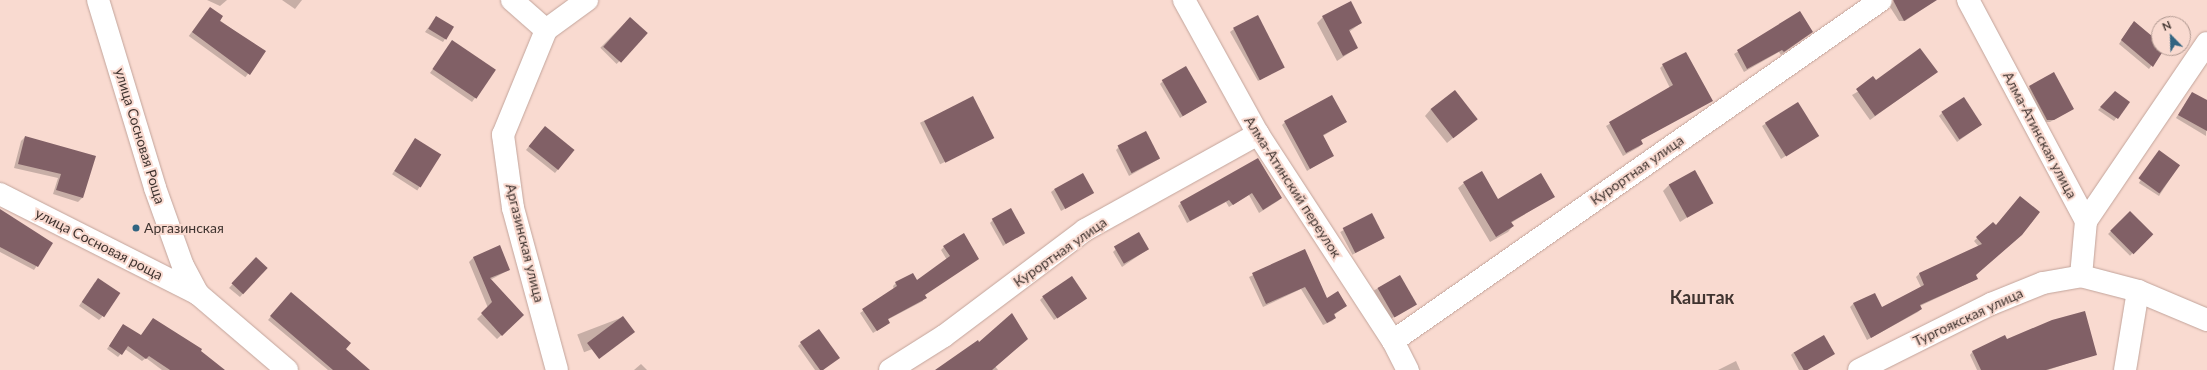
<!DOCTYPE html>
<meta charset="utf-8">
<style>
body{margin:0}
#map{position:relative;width:2207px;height:370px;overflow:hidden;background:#f9dad0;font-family:Lato,sans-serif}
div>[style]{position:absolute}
.shadow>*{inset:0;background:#0003;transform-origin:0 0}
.building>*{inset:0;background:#816066;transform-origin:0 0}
.roads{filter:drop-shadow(0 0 1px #c2a49b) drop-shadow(0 0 1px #c2a49b)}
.minor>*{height:22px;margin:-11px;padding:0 11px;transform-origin:11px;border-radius:11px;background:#fff}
.major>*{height:22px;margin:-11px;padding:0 11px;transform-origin:11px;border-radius:11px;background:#fff}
.dots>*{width:11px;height:11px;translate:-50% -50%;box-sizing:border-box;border:2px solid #f9dad0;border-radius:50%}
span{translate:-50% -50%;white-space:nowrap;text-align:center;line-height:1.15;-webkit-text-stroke:4px #f9dad0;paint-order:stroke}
.street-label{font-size:14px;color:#403430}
.poi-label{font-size:14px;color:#403430}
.left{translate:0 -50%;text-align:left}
.district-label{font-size:18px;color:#403430;font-weight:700}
.north{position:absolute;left:2151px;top:16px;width:40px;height:40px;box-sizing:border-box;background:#f9dad0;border:1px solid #af9890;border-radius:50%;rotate:337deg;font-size:11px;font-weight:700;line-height:16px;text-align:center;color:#403430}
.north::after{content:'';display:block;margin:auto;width:14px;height:18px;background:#316481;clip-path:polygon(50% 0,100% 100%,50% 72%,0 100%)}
</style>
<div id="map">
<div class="shadow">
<div style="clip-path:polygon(207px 0,227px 0,220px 6px)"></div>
<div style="clip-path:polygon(282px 0,302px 0,295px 9px)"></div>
<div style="clip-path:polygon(1894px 0,1932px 0,1933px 2px,1905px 21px,1899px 21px,1890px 7px)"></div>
<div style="left:207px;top:11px;width:70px;height:31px;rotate:36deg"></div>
<div style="clip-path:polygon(1800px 13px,1812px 32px,1781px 55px,1779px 52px,1744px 72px,1734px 54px)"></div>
<div style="clip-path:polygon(436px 17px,453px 27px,443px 42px,425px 32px)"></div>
<div style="clip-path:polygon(1323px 17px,1361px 23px,1349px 32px,1357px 48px,1337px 61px,1317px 23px)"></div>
<div style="left:630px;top:18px;width:23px;height:42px;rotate:45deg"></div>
<div style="clip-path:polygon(2131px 25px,2159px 43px,2159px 48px,2164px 48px,2149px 69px,2119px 44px)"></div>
<div style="clip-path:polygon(1234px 29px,1283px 67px,1258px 81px,1230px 32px)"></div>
<div style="clip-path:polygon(450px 45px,495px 70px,472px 102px,430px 73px)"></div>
<div style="clip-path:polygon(1663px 65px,1711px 101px,1640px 140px,1642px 144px,1639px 147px,1623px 156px,1606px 126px,1670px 88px,1660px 68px)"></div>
<div style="clip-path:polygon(1931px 76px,1870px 120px,1852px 95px,1876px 81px)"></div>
<div style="clip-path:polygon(1163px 81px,1206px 102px,1180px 118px,1160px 84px)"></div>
<div style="clip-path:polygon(2030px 87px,2073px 109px,2050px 122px,2044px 122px,2027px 90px)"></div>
<div style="clip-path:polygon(2115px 93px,2128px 102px,2114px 121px,2098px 110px)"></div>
<div style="clip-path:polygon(2192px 93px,2207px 102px,2206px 136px,2176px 118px)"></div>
<div style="left:973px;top:97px;width:46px;height:59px;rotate:64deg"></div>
<div style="clip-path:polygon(1797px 103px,1814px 138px,1781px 159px,1762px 126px)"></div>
<div style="clip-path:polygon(1431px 109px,1476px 119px,1447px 143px,1425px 116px)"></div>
<div style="clip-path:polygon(1942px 113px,1981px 125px,1957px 142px,1939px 116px)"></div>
<div style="clip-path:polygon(1285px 122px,1346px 122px,1323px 136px,1333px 155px,1307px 171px,1282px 125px)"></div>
<div style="clip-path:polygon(542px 130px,574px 150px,555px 173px,526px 150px)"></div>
<div style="clip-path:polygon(25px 137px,94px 157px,82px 198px,78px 202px,53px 194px,58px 178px,14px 168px,21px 141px)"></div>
<div style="left:415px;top:139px;width:30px;height:42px;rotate:33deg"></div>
<div style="clip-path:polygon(1119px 147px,1159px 159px,1129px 176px,1116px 150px)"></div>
<div style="left:2159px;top:152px;width:24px;height:37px;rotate:33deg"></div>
<div style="clip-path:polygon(1258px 159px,1281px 198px,1278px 201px,1259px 213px,1249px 195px,1229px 207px,1226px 202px,1187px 223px,1178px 206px,1181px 203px)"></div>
<div style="clip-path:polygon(1464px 183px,1498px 201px,1554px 196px,1511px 223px,1513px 226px,1508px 232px,1490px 242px,1458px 188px)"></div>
<div style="clip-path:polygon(1670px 184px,1711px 202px,1680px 222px,1663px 191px)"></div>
<div style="clip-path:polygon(1055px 189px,1092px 193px,1061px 211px,1051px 192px)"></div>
<div style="clip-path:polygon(0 210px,52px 243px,34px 270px,0 252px)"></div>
<div style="left:2130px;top:212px;width:31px;height:31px;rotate:45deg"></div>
<div style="left:1372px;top:215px;width:26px;height:36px;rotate:62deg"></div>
<div style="clip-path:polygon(993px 220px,1024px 232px,1003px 246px,990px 223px)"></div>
<div style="clip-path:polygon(1993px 223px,1973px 281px,1920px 306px,1921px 309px,1918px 312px,1867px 340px,1850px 307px,1853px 304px,1874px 295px,1882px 309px,1921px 287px,1916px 277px,1919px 274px,1979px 247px,1974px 241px)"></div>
<div style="clip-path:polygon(944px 247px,978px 259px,924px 295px,923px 301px,887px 320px,886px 325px,873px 333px,860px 313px,894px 290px,893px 286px,896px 283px,916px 281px,947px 260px,941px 250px)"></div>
<div style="clip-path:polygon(1116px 249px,1148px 249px,1122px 267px,1113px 252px)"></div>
<div style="clip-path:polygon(1304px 250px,1327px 299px,1346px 306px,1334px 315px,1335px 318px,1332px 321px,1323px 325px,1301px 289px,1263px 307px,1249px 277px)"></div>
<div style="clip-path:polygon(474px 257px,509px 270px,490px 280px,523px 315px,497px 339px,477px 319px,488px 308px,469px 262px)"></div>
<div style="clip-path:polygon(253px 262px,266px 268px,240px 297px,229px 288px)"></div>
<div style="left:1400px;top:276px;width:33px;height:30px;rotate:61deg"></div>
<div style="clip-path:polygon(95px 282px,102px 317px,99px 320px,79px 306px)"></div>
<div style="clip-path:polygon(288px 296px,345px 349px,368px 370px,328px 370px,268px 320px)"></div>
<div style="clip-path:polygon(1043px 297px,1083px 301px,1054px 320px,1040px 300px)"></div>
<div style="left:623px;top:317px;width:19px;height:49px;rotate:69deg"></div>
<div style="clip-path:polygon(123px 325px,140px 336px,199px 351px,223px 370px,162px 370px,146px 358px,142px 361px,125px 349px,118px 357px,107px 349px)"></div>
<div style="clip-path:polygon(2007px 341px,2096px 354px,2048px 370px,1977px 370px,1970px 355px,1973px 351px)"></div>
<div style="clip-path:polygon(801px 343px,838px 358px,823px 370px,815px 370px,798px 346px)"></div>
<div style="clip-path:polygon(1794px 352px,1833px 354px,1806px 370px,1799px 370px,1791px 355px)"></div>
<div style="clip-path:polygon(1736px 361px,1740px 370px,1718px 370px)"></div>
<div style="clip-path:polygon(641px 364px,647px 370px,634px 370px)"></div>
<div style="clip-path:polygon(995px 366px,998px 370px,936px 370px)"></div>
</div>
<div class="building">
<div style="clip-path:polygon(1893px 0,1937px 0,1904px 21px)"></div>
<div style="clip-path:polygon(1351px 1px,1362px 23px,1349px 30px,1358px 48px,1343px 56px,1322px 16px)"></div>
<div style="clip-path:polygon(210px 7px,223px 16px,220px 21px,266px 51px,250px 75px,192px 32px)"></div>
<div style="clip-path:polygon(1800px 11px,1813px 32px,1784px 52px,1782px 50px,1747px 69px,1737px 50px)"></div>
<div style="left:1258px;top:15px;width:59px;height:28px;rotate:63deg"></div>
<div style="left:436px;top:16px;width:21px;height:15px;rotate:31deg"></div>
<div style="left:630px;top:17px;width:24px;height:40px;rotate:42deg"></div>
<div style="clip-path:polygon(2134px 21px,2159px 42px,2159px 48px,2165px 48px,2153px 67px,2121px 40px)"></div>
<div style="left:452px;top:40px;width:53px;height:35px;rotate:34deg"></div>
<div style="clip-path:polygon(1920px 48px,1938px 72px,1875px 116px,1856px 89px,1873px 76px,1876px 80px)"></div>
<div style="clip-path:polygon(1686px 52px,1713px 101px,1641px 140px,1643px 144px,1626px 153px,1609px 122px,1673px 85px,1662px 64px)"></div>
<div style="left:1186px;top:66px;width:42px;height:28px;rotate:60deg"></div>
<div style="clip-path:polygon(2054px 72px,2074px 109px,2054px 120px,2047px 120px,2029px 86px)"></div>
<div style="left:1455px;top:90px;width:37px;height:31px;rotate:52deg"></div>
<div style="clip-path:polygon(2115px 91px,2130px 102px,2118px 119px,2100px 107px)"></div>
<div style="clip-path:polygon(2192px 92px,2207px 100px,2207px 131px,2178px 115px)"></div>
<div style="clip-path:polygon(1332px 95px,1347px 122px,1323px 135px,1334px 156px,1310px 169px,1284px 121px)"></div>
<div style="left:973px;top:96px;width:47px;height:55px;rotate:63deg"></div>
<div style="left:1964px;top:97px;width:33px;height:27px;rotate:57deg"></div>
<div style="left:1798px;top:102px;width:40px;height:39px;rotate:58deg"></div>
<div style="left:545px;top:126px;width:38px;height:26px;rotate:39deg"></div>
<div style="left:1146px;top:131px;width:31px;height:32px;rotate:63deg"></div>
<div style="clip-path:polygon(25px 136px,96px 156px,83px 198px,56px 190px,61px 174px,18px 164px)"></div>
<div style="left:415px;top:138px;width:31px;height:39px;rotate:32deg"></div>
<div style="left:2159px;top:150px;width:26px;height:35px;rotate:36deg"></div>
<div style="clip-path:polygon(1258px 158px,1282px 198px,1263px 210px,1252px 193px,1233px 205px,1229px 200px,1190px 221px,1180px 202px)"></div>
<div style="left:1695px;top:170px;width:38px;height:30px;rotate:61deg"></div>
<div style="clip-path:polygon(1482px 171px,1498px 199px,1541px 173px,1555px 197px,1511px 222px,1514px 226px,1496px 237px,1463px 182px)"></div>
<div style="left:1083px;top:173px;width:23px;height:33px;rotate:61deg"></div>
<div style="clip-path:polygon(2020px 196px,2040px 212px,2022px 235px,1976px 275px,1978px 279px,1920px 305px,1922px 309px,1871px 338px,1853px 303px,1875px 293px,1882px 307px,1924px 285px,1919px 273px,1982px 244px,1976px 237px,1993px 222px,1996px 225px)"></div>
<div style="left:1011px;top:208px;width:29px;height:22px;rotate:61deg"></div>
<div style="clip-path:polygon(0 209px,53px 243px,38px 267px,0 247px)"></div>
<div style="left:2130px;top:211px;width:33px;height:28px;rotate:45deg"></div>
<div style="left:1372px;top:213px;width:28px;height:33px;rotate:63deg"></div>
<div style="left:1139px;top:232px;width:20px;height:29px;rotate:60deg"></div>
<div style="clip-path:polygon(964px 233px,979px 259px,925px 295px,927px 298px,888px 319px,890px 323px,877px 331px,862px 309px,897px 286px,895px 282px,913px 273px,917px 280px,950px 256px,943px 246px)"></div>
<div style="clip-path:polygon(500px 245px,510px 270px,490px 278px,524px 315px,502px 336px,481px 313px,492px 302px,473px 257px)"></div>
<div style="clip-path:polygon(1305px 249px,1327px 298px,1338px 291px,1347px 306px,1334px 314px,1336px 318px,1327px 323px,1305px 287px,1266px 304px,1252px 273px)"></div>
<div style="left:256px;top:257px;width:16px;height:36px;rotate:43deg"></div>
<div style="left:1400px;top:275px;width:34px;height:26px;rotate:60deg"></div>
<div style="left:1072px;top:276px;width:27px;height:36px;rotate:56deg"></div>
<div style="left:98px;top:278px;width:27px;height:29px;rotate:34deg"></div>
<div style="clip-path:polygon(291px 292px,351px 343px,346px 349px,370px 370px,333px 370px,270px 316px)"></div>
<div style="clip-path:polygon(2085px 311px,2097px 355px,2046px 370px,1981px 370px,1972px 351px,2005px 335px,2007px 339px,2052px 320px)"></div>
<div style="clip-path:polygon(1012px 313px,1028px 339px,992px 370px,935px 370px,978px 340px,979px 342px)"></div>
<div style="left:623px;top:316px;width:20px;height:45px;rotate:53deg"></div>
<div style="clip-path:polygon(153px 318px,202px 349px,201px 351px,225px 370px,170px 370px,149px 356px,146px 359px,128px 346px,122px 355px,109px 346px,123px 324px,141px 335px)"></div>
<div style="clip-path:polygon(819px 329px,840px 358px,823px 370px,820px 370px,800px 342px)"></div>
<div style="left:1824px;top:335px;width:22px;height:35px;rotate:60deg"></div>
</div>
<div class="roads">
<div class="minor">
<div style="left:512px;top:0;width:45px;rotate:41.4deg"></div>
<div style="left:1184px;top:0;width:153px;rotate:61.1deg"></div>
<div style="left:1258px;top:134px;width:247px;rotate:56.9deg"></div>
<div style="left:1393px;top:341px;width:33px;rotate:63deg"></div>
<div style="left:1968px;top:0;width:251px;rotate:61.9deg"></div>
<div style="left:2086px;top:221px;width:55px;rotate:95.2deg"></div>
<div style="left:0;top:194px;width:222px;rotate:26.8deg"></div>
<div style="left:2086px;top:221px;width:215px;rotate:-55.8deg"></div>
<div style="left:1393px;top:341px;width:595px;rotate:-34.94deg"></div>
<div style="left:557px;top:370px;width:168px;rotate:-105.2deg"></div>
<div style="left:513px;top:208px;width:74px;rotate:-97.8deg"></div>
<div style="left:503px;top:135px;width:113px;rotate:-67.7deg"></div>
<div style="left:546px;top:30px;width:51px;rotate:-36.2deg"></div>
<div style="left:890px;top:370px;width:64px;rotate:-32.2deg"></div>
<div style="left:944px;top:336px;width:176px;rotate:-36.9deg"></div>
<div style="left:1085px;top:230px;width:198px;rotate:-29deg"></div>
<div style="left:2125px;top:370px;width:80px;rotate:-80.7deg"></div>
</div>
<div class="major">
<div style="left:98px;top:0;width:196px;rotate:73.1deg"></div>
<div style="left:155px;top:188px;width:83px;rotate:70.3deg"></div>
<div style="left:183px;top:266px;width:32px;rotate:62deg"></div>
<div style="left:198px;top:294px;width:117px;rotate:40.5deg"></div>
<div style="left:1859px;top:370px;width:148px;rotate:-26.6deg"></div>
<div style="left:1991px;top:304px;width:56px;rotate:-22deg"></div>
<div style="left:2043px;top:283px;width:39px;rotate:-10deg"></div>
<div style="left:2081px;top:276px;width:59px;rotate:14.7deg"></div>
<div style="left:2138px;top:291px;width:75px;rotate:22.8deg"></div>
</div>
</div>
<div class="dots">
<div style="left:136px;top:228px;background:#316481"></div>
</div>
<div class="street-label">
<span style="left:2040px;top:135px;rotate:62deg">Алма-Атинская улица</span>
<span style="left:140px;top:136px;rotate:73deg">улица Сосновая Роща</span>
<span style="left:1637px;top:170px;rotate:-35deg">Курортная улица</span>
<span style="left:1293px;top:187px;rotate:57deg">Алма-Атинский переулок</span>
<span style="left:525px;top:243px;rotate:76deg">Аргазинская улица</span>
<span style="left:99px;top:244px;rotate:27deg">улица Сосновая роща</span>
<span style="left:1060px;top:252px;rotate:-35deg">Курортная улица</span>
<span style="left:1968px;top:317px;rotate:-25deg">Тургоякская улица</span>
</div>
<div class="poi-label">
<span class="left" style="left:144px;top:228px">Аргазинская</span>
</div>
<div class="district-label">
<span style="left:1702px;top:297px">Каштак</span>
</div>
<div class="north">N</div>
</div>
